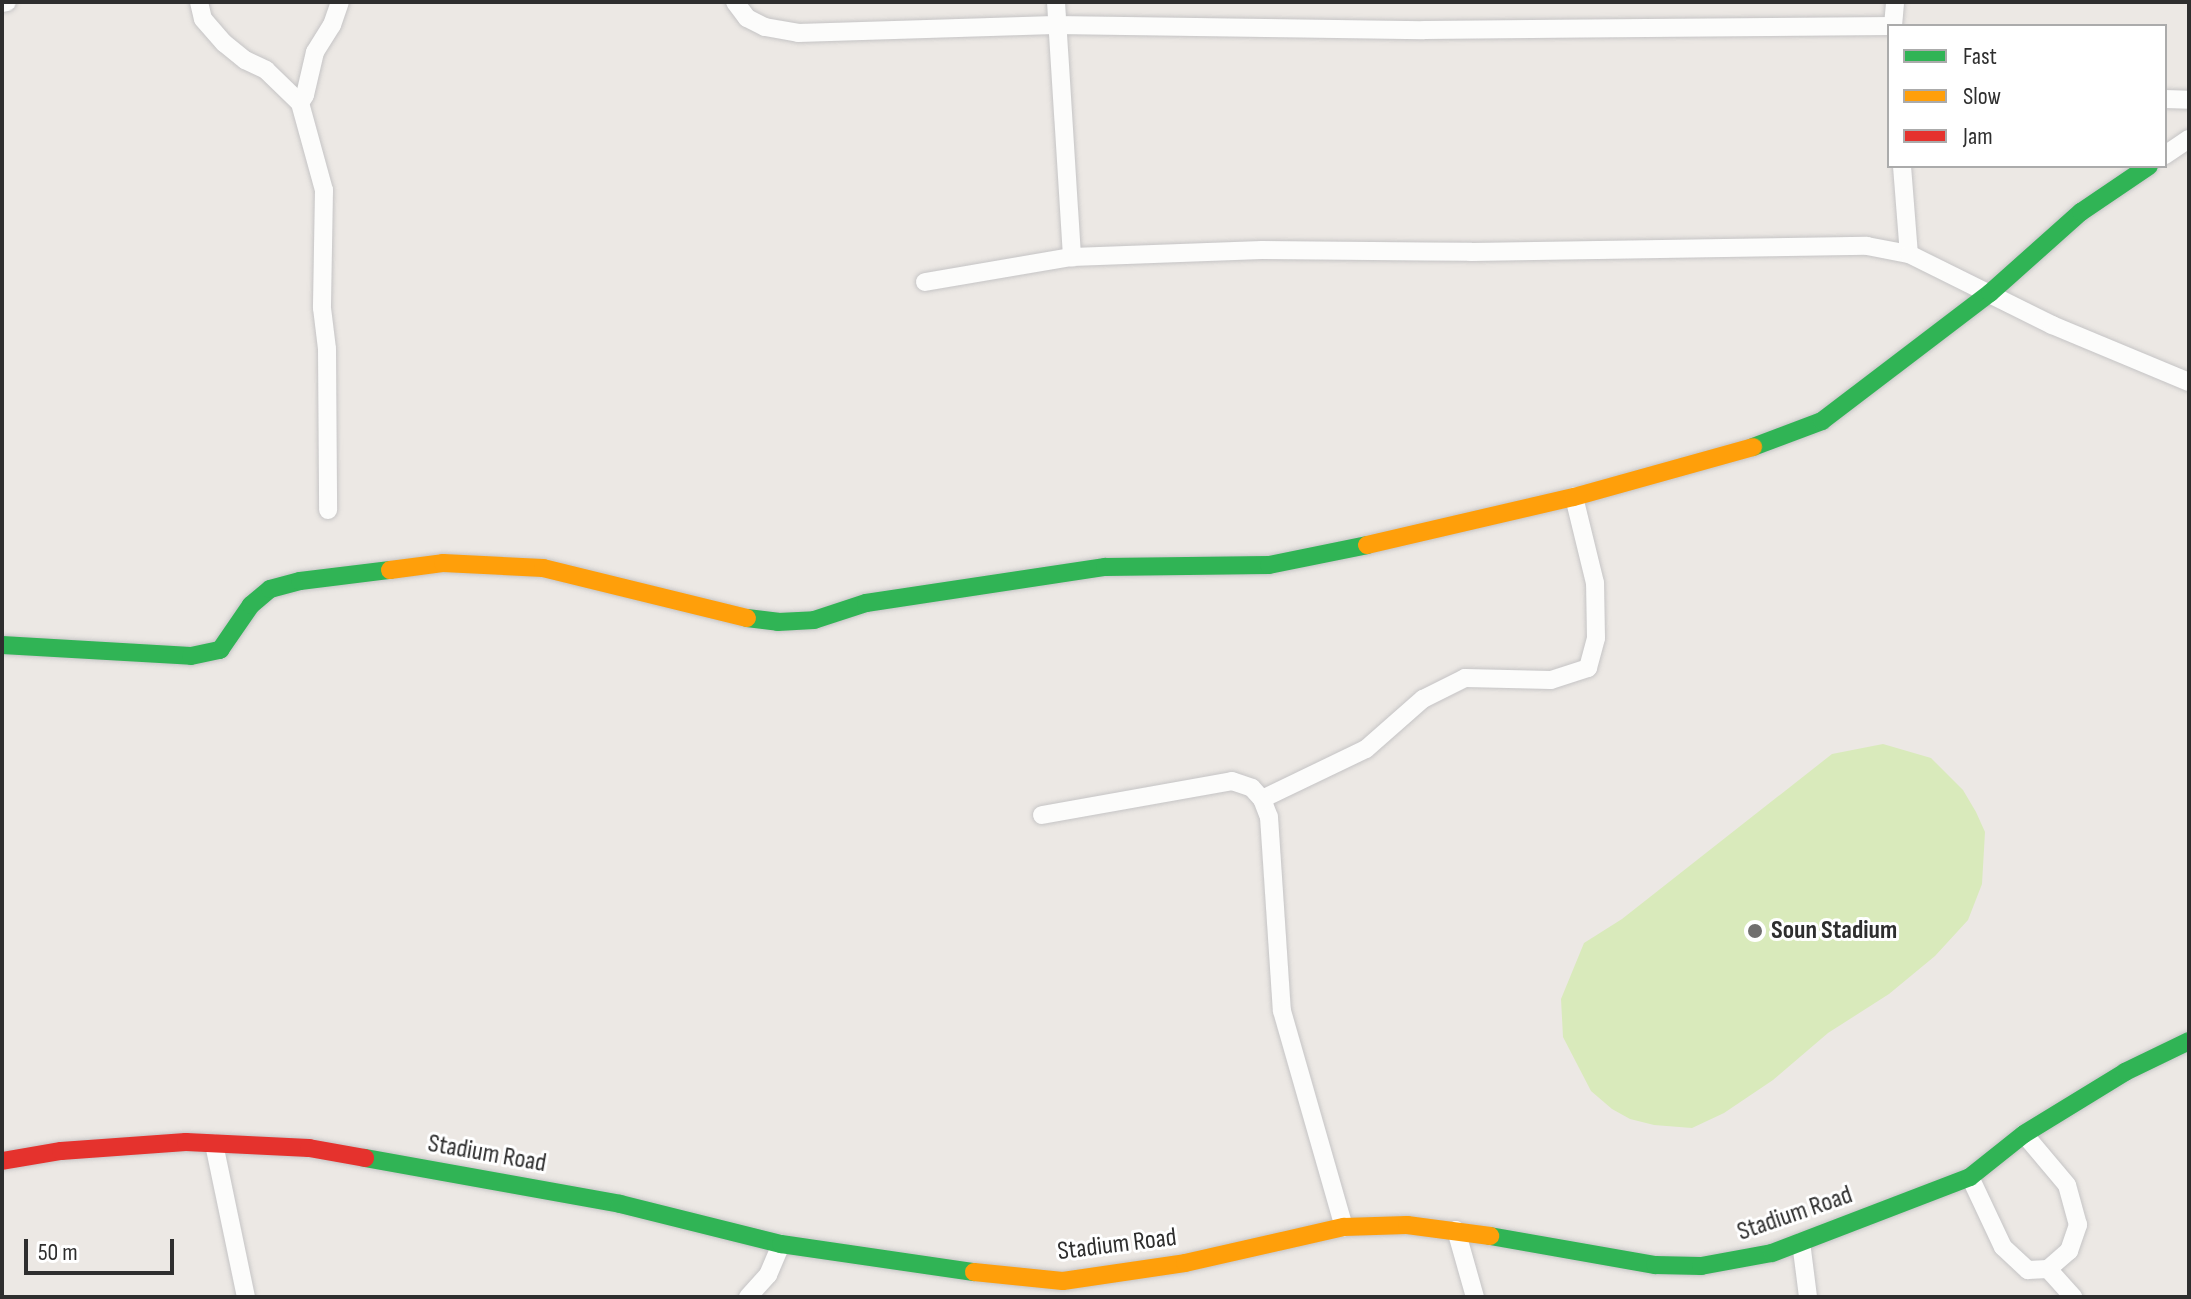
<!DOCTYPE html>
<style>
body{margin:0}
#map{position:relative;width:2191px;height:1299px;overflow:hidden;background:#ece8e4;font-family:"Sofia Sans Condensed",sans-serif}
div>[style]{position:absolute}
.pitch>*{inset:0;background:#d9eabb}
.roads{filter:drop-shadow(0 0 2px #c5c4c5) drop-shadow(0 0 2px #c5c4c5)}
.street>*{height:18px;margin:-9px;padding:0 9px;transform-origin:9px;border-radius:9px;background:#fcfcfb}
.fast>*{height:18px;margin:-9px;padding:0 9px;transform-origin:9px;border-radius:9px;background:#30b455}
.slow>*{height:18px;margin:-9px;padding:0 9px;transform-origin:9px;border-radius:9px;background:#ff9f0a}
.jam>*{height:18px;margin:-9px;padding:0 9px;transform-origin:9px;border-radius:9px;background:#e5322d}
.dots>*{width:22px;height:22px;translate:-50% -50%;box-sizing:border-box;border:4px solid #fff;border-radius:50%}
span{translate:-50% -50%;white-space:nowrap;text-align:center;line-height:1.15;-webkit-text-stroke:6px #fff;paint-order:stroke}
.poi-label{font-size:26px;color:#2e2e2e;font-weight:700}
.left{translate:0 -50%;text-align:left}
.street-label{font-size:26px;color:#2e2e2e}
.frame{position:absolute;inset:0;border:4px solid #2e2e2e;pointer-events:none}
.legend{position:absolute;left:1887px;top:24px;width:280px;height:144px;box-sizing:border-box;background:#fff;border:2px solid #ababab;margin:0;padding:10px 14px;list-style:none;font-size:24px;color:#2e2e2e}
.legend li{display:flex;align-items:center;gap:16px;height:40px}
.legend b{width:40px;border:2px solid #ababab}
.scale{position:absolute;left:24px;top:1239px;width:150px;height:36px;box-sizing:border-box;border:4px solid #2e2e2e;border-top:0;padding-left:10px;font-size:24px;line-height:28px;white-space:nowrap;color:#2e2e2e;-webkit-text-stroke:6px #fff;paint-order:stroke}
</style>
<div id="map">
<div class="pitch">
<div style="clip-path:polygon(1883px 744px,1931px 758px,1963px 790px,1976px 812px,1985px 832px,1982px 884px,1968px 920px,1935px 956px,1889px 994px,1828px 1033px,1773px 1080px,1724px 1113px,1692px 1128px,1654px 1125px,1630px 1119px,1612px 1109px,1591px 1091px,1563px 1037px,1561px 999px,1584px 943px,1622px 919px,1832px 754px)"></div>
</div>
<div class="roads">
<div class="street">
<div style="left:199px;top:2px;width:17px;rotate:77deg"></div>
<div style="left:203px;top:19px;width:32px;rotate:49deg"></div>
<div style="left:224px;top:43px;width:27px;rotate:39deg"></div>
<div style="left:245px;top:60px;width:23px;rotate:25deg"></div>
<div style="left:266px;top:70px;width:47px;rotate:44.1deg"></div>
<div style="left:300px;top:103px;width:90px;rotate:74.6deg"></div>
<div style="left:324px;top:190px;width:118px;rotate:91deg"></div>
<div style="left:322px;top:308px;width:41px;rotate:83deg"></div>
<div style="left:327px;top:349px;width:161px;rotate:89.6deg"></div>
<div style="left:735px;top:2px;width:20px;rotate:53deg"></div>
<div style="left:747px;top:18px;width:20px;rotate:27deg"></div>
<div style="left:765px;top:27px;width:34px;rotate:10deg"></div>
<div style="left:798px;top:33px;width:257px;rotate:-1.8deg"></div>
<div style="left:1055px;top:25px;width:369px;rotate:0.8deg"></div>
<div style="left:1424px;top:30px;width:469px;rotate:-0.5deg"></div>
<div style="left:1056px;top:2px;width:256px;rotate:86.4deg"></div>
<div style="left:2px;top:3px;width:5px;rotate:-11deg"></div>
<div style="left:1893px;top:26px;width:24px;rotate:-85deg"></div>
<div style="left:2165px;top:99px;width:24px;rotate:2deg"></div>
<div style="left:300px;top:103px;width:9px;rotate:-58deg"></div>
<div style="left:305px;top:95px;width:44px;rotate:-76.9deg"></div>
<div style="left:315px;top:52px;width:32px;rotate:-58deg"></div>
<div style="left:332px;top:25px;width:24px;rotate:-71deg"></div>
<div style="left:2165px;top:155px;width:29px;rotate:-34deg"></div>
<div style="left:1902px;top:166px;width:88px;rotate:85.5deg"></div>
<div style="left:925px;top:282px;width:149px;rotate:-9.7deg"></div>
<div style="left:1072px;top:257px;width:190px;rotate:-2.1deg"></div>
<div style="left:1262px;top:250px;width:209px;rotate:0.5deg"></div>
<div style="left:1471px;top:252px;width:396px;rotate:-0.9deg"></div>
<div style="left:1867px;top:246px;width:43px;rotate:10.8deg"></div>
<div style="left:1909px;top:254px;width:160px;rotate:26.4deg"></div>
<div style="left:2052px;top:325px;width:148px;rotate:22.6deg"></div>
<div style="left:1262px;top:799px;width:115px;rotate:-25.7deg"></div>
<div style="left:1366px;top:749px;width:76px;rotate:-41.3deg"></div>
<div style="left:1423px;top:699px;width:47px;rotate:-26.6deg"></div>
<div style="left:1465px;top:678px;width:86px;rotate:1.3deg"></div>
<div style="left:1551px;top:680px;width:39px;rotate:-18deg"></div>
<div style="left:1588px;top:668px;width:31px;rotate:-75deg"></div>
<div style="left:1596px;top:638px;width:55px;rotate:-91deg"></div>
<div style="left:1595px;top:583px;width:89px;rotate:-103.7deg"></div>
<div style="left:1042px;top:815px;width:193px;rotate:-10.1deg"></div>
<div style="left:1232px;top:781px;width:21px;rotate:19deg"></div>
<div style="left:1252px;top:788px;width:15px;rotate:48deg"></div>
<div style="left:1262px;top:799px;width:19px;rotate:69deg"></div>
<div style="left:1269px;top:817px;width:194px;rotate:86.2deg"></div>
<div style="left:1282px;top:1011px;width:225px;rotate:74deg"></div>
<div style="left:214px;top:1144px;width:156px;rotate:78.2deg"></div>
<div style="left:1970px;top:1177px;width:77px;rotate:64.8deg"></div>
<div style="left:2003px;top:1247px;width:34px;rotate:43deg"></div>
<div style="left:2028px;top:1270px;width:20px;rotate:-3deg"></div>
<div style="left:2048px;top:1269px;width:28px;rotate:-41deg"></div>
<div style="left:2069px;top:1251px;width:28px;rotate:-71deg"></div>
<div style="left:2078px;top:1225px;width:41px;rotate:-105.4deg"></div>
<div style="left:2067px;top:1185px;width:67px;rotate:-130.1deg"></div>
<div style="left:1456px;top:1230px;width:70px;rotate:74.2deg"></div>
<div style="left:1801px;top:1242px;width:55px;rotate:82.7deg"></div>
<div style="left:2048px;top:1269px;width:38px;rotate:48deg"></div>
<div style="left:748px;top:1297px;width:30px;rotate:-48deg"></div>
<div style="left:768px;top:1275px;width:34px;rotate:-67deg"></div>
</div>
<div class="fast">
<div style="left:1753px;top:447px;width:74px;rotate:-20.6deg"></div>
<div style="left:1822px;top:421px;width:211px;rotate:-37.3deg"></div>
<div style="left:1990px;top:293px;width:122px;rotate:-41.7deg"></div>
<div style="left:2081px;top:212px;width:82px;rotate:-34.1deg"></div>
<div style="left:747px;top:618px;width:31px;rotate:7deg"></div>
<div style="left:778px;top:622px;width:36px;rotate:-3deg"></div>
<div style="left:814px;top:620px;width:55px;rotate:-18.1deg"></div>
<div style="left:866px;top:603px;width:242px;rotate:-8.6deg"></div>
<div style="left:1105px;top:567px;width:164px;rotate:-0.7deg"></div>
<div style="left:1269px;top:565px;width:100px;rotate:-11.5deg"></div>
<div style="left:2px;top:645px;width:189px;rotate:3.3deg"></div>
<div style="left:191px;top:656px;width:30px;rotate:-12deg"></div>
<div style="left:220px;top:650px;width:55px;rotate:-55.4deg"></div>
<div style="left:251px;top:605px;width:25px;rotate:-40deg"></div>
<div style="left:270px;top:589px;width:31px;rotate:-15deg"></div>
<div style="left:300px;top:581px;width:91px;rotate:-7deg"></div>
<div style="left:365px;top:1158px;width:259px;rotate:10.2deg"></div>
<div style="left:620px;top:1204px;width:166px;rotate:14deg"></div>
<div style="left:781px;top:1244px;width:195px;rotate:8.3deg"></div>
<div style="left:1490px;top:1236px;width:168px;rotate:10deg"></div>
<div style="left:1655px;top:1265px;width:46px;rotate:1.2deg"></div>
<div style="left:1701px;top:1266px;width:72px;rotate:-10.4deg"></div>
<div style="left:1772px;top:1253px;width:212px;rotate:-21deg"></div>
<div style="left:1970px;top:1177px;width:69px;rotate:-38.5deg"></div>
<div style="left:2024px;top:1134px;width:119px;rotate:-31.5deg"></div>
<div style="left:2125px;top:1072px;width:71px;rotate:-25.8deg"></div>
</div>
<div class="slow">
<div style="left:1367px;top:545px;width:212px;rotate:-13.1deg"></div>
<div style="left:1574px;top:497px;width:186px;rotate:-15.6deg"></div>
<div style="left:390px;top:570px;width:53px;rotate:-7.5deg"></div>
<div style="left:443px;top:563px;width:100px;rotate:2.9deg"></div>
<div style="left:543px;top:568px;width:210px;rotate:13.8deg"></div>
<div style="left:974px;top:1272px;width:89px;rotate:5.8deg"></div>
<div style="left:1063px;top:1281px;width:123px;rotate:-8.4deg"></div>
<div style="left:1185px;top:1263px;width:163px;rotate:-12.8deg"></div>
<div style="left:1344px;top:1227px;width:63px;rotate:-1.8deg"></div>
<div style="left:1407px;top:1225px;width:84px;rotate:7.5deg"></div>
</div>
<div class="jam">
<div style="left:2px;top:1161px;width:60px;rotate:-9.6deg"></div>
<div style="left:61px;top:1151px;width:125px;rotate:-4.1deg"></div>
<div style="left:186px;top:1142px;width:123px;rotate:2.8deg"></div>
<div style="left:309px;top:1148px;width:57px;rotate:10.1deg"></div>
</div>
</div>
<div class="dots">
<div style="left:1755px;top:931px;background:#706f6e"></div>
</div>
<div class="poi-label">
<span class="left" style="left:1771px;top:931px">Soun Stadium</span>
</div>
<div class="street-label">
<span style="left:487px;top:1154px;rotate:10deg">Stadium Road</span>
<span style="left:1795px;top:1214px;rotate:-19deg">Stadium Road</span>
<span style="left:1117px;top:1245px;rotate:-7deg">Stadium Road</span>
</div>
<div class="frame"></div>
<ul class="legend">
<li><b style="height:10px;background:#30b455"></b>Fast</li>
<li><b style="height:10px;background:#ff9f0a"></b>Slow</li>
<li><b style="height:10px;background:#e5322d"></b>Jam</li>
</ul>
<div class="scale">50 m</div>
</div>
